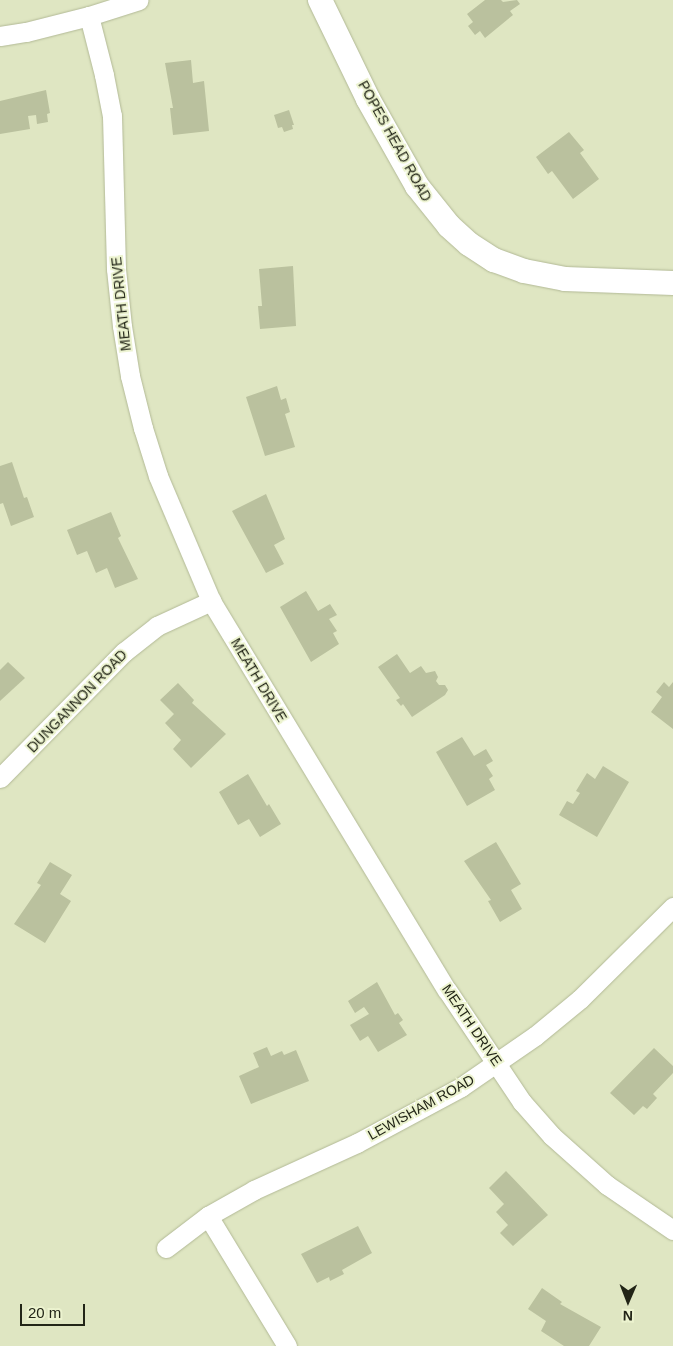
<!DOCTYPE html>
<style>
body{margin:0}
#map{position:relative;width:673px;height:1346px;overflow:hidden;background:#dfe6c2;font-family:Helvetica,sans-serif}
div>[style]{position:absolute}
.building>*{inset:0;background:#bac19e}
.roads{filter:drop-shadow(0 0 1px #b2b996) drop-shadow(0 0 1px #b2b996)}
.minor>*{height:19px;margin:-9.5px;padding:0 9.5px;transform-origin:9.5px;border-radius:9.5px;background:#fff}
.tertiary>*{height:24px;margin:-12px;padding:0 12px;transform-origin:12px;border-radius:12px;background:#fff}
span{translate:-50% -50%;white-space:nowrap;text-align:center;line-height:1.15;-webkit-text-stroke:4px #ecf3cf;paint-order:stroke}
.street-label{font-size:14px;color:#222517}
.north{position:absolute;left:603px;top:1276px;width:50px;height:50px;-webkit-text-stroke:4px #ecf3cf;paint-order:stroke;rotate:181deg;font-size:14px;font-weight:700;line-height:20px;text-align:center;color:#222517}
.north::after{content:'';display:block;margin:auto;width:18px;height:22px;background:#222517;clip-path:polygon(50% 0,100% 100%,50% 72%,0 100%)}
.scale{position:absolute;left:20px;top:1304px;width:65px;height:22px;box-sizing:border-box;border:2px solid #222517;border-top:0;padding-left:6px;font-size:15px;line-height:18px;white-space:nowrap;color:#222517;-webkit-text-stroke:4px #ecf3cf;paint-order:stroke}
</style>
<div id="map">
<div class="building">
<div style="clip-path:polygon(485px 0,501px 0,503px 2px,517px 0,520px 4px,510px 11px,513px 15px,485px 38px,480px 31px,475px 35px,468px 26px,473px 22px,467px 14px)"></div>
<div style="clip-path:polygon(191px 60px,193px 83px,204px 81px,209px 131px,173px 135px,170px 108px,173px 108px,165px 63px)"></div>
<div style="clip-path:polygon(46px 90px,50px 113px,47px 114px,48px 122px,37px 124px,36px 115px,28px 116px,30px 129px,0 134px,0 101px)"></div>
<div style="clip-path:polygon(289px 110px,294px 125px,292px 125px,293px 129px,284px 132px,282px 127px,278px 128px,274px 115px)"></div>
<div style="clip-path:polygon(569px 132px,584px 150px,580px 153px,599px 179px,573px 199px,552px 171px,548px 174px,536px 157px)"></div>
<div style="clip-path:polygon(293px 266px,296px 326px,260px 329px,258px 306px,262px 306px,259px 269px)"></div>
<div style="clip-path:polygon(277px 386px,281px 400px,286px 398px,290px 412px,285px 414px,295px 447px,265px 456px,246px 397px)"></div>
<div style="clip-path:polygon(12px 462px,24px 498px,27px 497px,34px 517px,11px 526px,3px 503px,0 504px,0 466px)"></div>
<div style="clip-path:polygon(266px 494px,285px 539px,274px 545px,284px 564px,266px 573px,232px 511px)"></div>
<div style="clip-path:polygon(111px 512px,121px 536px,118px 538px,138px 579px,115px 588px,107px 568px,96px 573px,87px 551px,77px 555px,67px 530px)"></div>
<div style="clip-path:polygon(306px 591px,318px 611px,330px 604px,337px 615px,329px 619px,337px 631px,333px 633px,339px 644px,311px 662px,280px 607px)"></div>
<div style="clip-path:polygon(397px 654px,410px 673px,421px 666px,426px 673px,435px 671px,438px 677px,436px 681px,439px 685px,445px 685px,448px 690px,445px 695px,412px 717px,403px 704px,401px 706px,396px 700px,400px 698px,378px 667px)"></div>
<div style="clip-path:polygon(8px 662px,25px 678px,0 701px,0 670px)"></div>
<div style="clip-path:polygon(664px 682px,669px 687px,673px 682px,673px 729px,651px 712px,662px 697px,656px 692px)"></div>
<div style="clip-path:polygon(178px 683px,194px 700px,192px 703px,226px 734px,191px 768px,173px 749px,181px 740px,165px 723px,174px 714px,160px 700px)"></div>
<div style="clip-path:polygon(462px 737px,474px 756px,486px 749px,493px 761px,486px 765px,493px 776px,489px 779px,495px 790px,467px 806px,436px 752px)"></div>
<div style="clip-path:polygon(603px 766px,629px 782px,597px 837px,559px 815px,567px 801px,573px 804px,580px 793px,576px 791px,587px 773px,595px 779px)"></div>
<div style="clip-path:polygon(248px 774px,267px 806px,269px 804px,281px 824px,260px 837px,249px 819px,238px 825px,219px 792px)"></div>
<div style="clip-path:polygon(496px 842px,521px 884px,511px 890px,522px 909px,500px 922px,488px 901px,491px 900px,464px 861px)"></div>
<div style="clip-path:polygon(50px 862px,72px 875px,60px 894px,71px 901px,45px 943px,14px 924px,41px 885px,37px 883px)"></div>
<div style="clip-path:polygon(377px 982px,395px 1015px,398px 1013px,403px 1020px,399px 1023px,407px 1035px,378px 1052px,368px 1036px,360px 1041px,350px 1025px,369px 1014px,364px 1007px,355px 1013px,348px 1001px)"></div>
<div style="clip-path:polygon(267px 1047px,271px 1056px,282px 1051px,284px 1055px,296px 1050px,309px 1081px,251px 1104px,239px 1076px,259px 1067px,253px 1053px)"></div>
<div style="clip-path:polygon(654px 1048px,673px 1066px,673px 1073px,653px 1094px,657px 1098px,647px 1109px,643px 1106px,634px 1115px,610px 1093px)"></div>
<div style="clip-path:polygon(506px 1171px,548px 1215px,513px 1246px,500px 1233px,508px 1225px,496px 1212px,504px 1204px,489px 1188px)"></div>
<div style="clip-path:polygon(358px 1226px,372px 1253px,342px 1270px,344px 1274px,330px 1281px,329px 1277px,317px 1283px,301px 1254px)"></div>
<div style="clip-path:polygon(542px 1288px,562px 1302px,560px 1304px,601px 1327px,589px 1346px,564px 1346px,541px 1331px,546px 1321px,528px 1309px)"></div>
</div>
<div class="roads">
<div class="minor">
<div style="left:89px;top:16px;width:61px;rotate:75.7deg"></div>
<div style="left:104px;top:75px;width:42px;rotate:79deg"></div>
<div style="left:112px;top:116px;width:153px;rotate:88.5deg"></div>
<div style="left:116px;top:269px;width:57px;rotate:84deg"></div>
<div style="left:122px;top:326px;width:51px;rotate:80.9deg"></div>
<div style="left:130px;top:376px;width:54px;rotate:76deg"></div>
<div style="left:143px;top:428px;width:50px;rotate:72.6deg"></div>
<div style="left:158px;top:476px;width:136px;rotate:67deg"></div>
<div style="left:211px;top:601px;width:455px;rotate:58.8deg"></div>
<div style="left:447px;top:990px;width:135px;rotate:56.2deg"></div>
<div style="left:522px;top:1102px;width:45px;rotate:48.6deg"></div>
<div style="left:552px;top:1136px;width:74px;rotate:41.7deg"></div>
<div style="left:607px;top:1185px;width:80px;rotate:34.3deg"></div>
<div style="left:0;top:36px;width:26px;rotate:-9deg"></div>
<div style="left:26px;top:32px;width:65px;rotate:-14.3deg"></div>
<div style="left:89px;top:16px;width:52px;rotate:-17.7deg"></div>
<div style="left:0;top:778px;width:177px;rotate:-45.5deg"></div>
<div style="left:124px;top:652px;width:42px;rotate:-38.2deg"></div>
<div style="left:157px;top:626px;width:60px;rotate:-24.8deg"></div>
<div style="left:208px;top:1216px;width:152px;rotate:58.7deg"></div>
<div style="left:166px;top:1248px;width:53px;rotate:-37.3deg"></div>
<div style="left:208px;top:1216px;width:53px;rotate:-29.5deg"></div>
<div style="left:254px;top:1190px;width:113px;rotate:-24.5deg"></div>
<div style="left:357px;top:1143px;width:118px;rotate:-28.3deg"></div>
<div style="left:461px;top:1087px;width:90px;rotate:-34.6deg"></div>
<div style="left:535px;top:1036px;width:58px;rotate:-39.4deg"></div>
<div style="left:580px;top:999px;width:131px;rotate:-44.7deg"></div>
</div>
<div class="tertiary">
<div style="left:320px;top:0;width:110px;rotate:64.1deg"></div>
<div style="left:368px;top:99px;width:100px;rotate:60.6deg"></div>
<div style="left:417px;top:186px;width:51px;rotate:51.3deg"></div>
<div style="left:449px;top:226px;width:27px;rotate:42deg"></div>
<div style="left:469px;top:244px;width:30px;rotate:33deg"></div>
<div style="left:494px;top:260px;width:32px;rotate:20deg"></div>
<div style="left:524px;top:271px;width:42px;rotate:11deg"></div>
<div style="left:565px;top:279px;width:108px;rotate:2.1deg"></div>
</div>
</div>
<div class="street-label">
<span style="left:395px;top:141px;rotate:61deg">POPES HEAD ROAD</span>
<span style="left:121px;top:304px;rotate:-96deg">MEATH DRIVE</span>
<span style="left:259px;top:680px;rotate:59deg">MEATH DRIVE</span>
<span style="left:77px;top:701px;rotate:-46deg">DUNGANNON ROAD</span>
<span style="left:472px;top:1025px;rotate:56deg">MEATH DRIVE</span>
<span style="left:421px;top:1107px;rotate:-29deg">LEWISHAM ROAD</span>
</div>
<div class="north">N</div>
<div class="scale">20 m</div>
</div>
